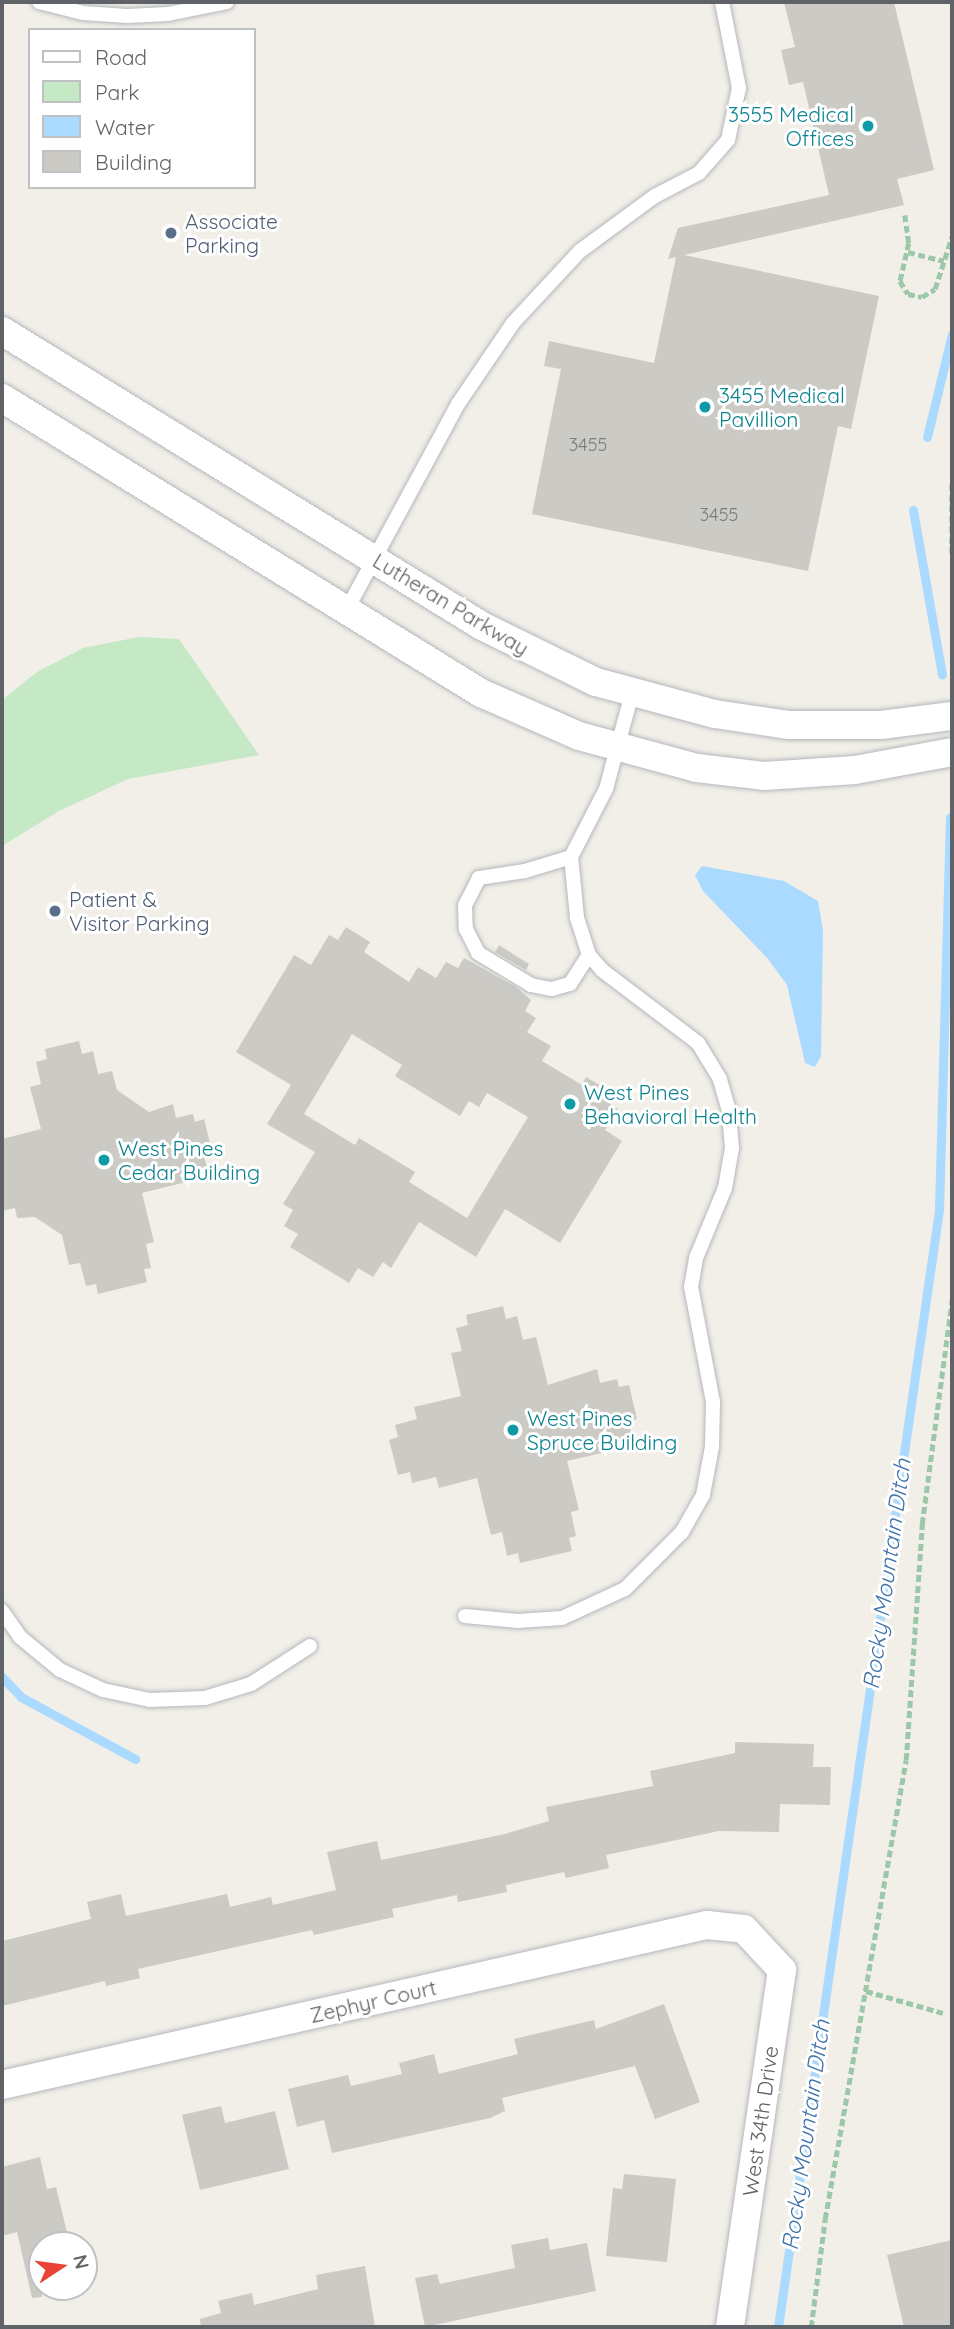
<!DOCTYPE html>
<style>
body{margin:0}
#map{position:relative;width:954px;height:2329px;overflow:hidden;background:#f1efe8;font-family:Quicksand,sans-serif}
div>[style]{position:absolute}
.green>*{inset:0;background:#c5e8c5}
.water>*{inset:0;background:#aadaff}
.stream>*{height:9px;margin:-4.5px;padding:0 4.5px;transform-origin:4.5px;border-radius:4.5px;background:#aadaff}
.building>*{inset:0;background:#cccac5}
.path>*{height:4.5px;margin-top:-2.25px;transform-origin:0;background:repeating-linear-gradient(90deg,#9cc7a9 0 7px,transparent 0 10.5px)}
.roads{filter:drop-shadow(0 0 2px #b5b8bc) drop-shadow(0 0 2px #b5b8bc)}
.service>*{height:14px;margin:-7px;padding:0 7px;transform-origin:7px;border-radius:7px;background:#fff}
.minor>*{height:28px;margin:-14px;padding:0 14px;transform-origin:14px;border-radius:14px;background:#fff}
.dots>*{width:19px;height:19px;translate:-50% -50%;box-sizing:border-box;border:4px solid #fff;border-radius:50%}
span{translate:-50% -50%;white-space:nowrap;text-align:center;line-height:1.15;-webkit-text-stroke:6px #fff;paint-order:stroke}
.number-label{font-size:18px;color:#7a7d7f}
.number-label span{-webkit-text-stroke-width:0}
.culture-label{font-size:21px;color:#0d838f}
.right{translate:-100% -50%;text-align:right}
.left{translate:0 -50%;text-align:left}
.service-label{font-size:21px;color:#4e5e75}
.street-label{font-size:21px;color:#5f6368}
.water-label{font-size:23px;color:#4174aa;font-style:italic}
.frame{position:absolute;inset:0;border:4px solid #5f6368;pointer-events:none}
.legend{position:absolute;left:28px;top:28px;width:228px;height:161px;box-sizing:border-box;background:#fff;border:2px solid #bfc1c3;margin:0;padding:9px 12px;list-style:none;font-size:21px;color:#5f6368}
.legend li{display:flex;align-items:center;gap:14px;height:35px}
.legend b{width:35px;border:2px solid #bfc1c3}
.north{position:absolute;left:28px;top:2231px;width:70px;height:70px;box-sizing:border-box;background:#fff;border:2px solid #bfc1c3;border-radius:50%;rotate:77deg;font-size:19px;font-weight:700;line-height:28px;text-align:center;color:#5f6368}
.north::after{content:'';display:block;margin:auto;width:24px;height:32px;background:#ea4335;clip-path:polygon(50% 0,100% 100%,50% 72%,0 100%)}
</style>
<div id="map">
<div class="green">
<div style="clip-path:polygon(139px 637px,179px 639px,259px 755px,128px 779px,59px 811px,2px 846px,2px 700px,37px 672px,83px 648px)"></div>
</div>
<div class="water">
<div style="clip-path:polygon(702px 866px,784px 881px,818px 901px,823px 930px,821px 1056px,815px 1067px,805px 1063px,787px 985px,768px 959px,703px 891px,695px 875px)"></div>
</div>
<div class="stream">
<div style="left:927px;top:437px;width:106px;rotate:-76.4deg"></div>
<div style="left:913px;top:510px;width:167px;rotate:80deg"></div>
<div style="left:2px;top:1677px;width:28px;rotate:46deg"></div>
<div style="left:21px;top:1697px;width:130px;rotate:28.5deg"></div>
<div style="left:778px;top:2327px;width:1129px;rotate:-81.8deg"></div>
<div style="left:939px;top:1210px;width:393px;rotate:-88.4deg"></div>
</div>
<div class="building">
<div style="clip-path:polygon(784px 2px,894px 2px,934px 170px,897px 179px,904px 205px,684px 255px,879px 296px,851px 429px,838px 426px,808px 571px,532px 514px,561px 369px,544px 366px,549px 341px,654px 363px,676px 257px,668px 259px,678px 228px,829px 195px,803px 82px,789px 85px,781px 50px,795px 47px)"></div>
<div style="clip-path:polygon(evenodd,346px 927px,370px 942px,364px 952px,409px 982px,418px 967px,436px 978px,446px 962px,458px 968px,464px 958px,516px 987px,531px 1000px,525px 1011px,536px 1018px,527px 1032px,551px 1046px,542px 1061px,582px 1085px,586px 1077px,613px 1093px,607px 1102px,618px 1109px,605px 1130px,622px 1141px,560px 1243px,505px 1209px,476px 1257px,419px 1222px,391px 1268px,383px 1262px,373px 1277px,358px 1268px,349px 1283px,290px 1247px,298px 1234px,284px 1226px,293px 1210px,283px 1204px,315px 1152px,267px 1124px,291px 1085px,236px 1052px,294px 955px,311px 965px,329px 935px,338px 940px,346px 927px,352px 1034px,402px 1065px,395px 1076px,460px 1116px,469px 1101px,479px 1107px,487px 1093px,528px 1117px,467px 1218px,409px 1182px,415px 1172px,359px 1138px,355px 1145px,304px 1114px,352px 1034px)"></div>
<div style="clip-path:polygon(499px 945px,529px 964px,526px 970px,495px 952px)"></div>
<div style="clip-path:polygon(79px 1041px,82px 1054px,93px 1051px,98px 1074px,112px 1071px,117px 1090px,149px 1112px,173px 1104px,176px 1118px,193px 1114px,195px 1122px,204px 1119px,212px 1151px,203px 1153px,207px 1167px,188px 1172px,190px 1181px,142px 1193px,154px 1242px,146px 1244px,151px 1268px,144px 1269px,147px 1282px,98px 1294px,96px 1284px,86px 1286px,80px 1263px,69px 1265px,62px 1235px,35px 1217px,17px 1218px,15px 1208px,2px 1211px,2px 1139px,41px 1129px,30px 1087px,41px 1084px,36px 1062px,47px 1059px,45px 1049px)"></div>
<div style="clip-path:polygon(503px 1306px,506px 1319px,517px 1316px,523px 1340px,536px 1337px,548px 1385px,597px 1369px,600px 1383px,617px 1379px,619px 1387px,629px 1385px,637px 1419px,628px 1421px,632px 1436px,612px 1441px,615px 1450px,567px 1461px,579px 1510px,571px 1512px,576px 1536px,569px 1538px,572px 1551px,520px 1563px,518px 1553px,507px 1556px,502px 1532px,491px 1535px,477px 1478px,439px 1488px,436px 1477px,412px 1483px,410px 1472px,398px 1475px,389px 1440px,398px 1437px,395px 1425px,417px 1419px,414px 1407px,461px 1396px,451px 1353px,462px 1351px,456px 1328px,468px 1325px,466px 1315px)"></div>
<div style="clip-path:polygon(735px 1742px,814px 1744px,813px 1767px,831px 1767px,830px 1805px,780px 1804px,779px 1832px,719px 1831px,606px 1855px,609px 1868px,566px 1878px,564px 1872px,506px 1885px,507px 1892px,458px 1902px,457px 1895px,392px 1909px,394px 1917px,314px 1935px,312px 1930px,138px 1969px,140px 1978px,106px 1986px,105px 1981px,2px 2006px,2px 1941px,91px 1919px,87px 1902px,121px 1894px,126px 1916px,227px 1894px,230px 1907px,271px 1897px,273px 1905px,336px 1890px,327px 1852px,377px 1841px,381px 1860px,505px 1834px,549px 1821px,546px 1807px,653px 1786px,650px 1771px,735px 1753px)"></div>
<div style="clip-path:polygon(664px 2004px,700px 2102px,655px 2119px,635px 2066px,502px 2098px,505px 2111px,490px 2118px,332px 2153px,324px 2120px,297px 2127px,288px 2089px,348px 2075px,351px 2086px,402px 2074px,399px 2063px,434px 2054px,439px 2074px,518px 2054px,514px 2039px,594px 2020px,596px 2029px)"></div>
<div style="clip-path:polygon(221px 2106px,225px 2123px,275px 2111px,289px 2169px,200px 2190px,182px 2115px)"></div>
<div style="clip-path:polygon(40px 2157px,47px 2189px,56px 2187px,70px 2245px,42px 2245px,42px 2297px,32px 2298px,17px 2232px,2px 2236px,2px 2167px)"></div>
<div style="clip-path:polygon(624px 2174px,676px 2179px,667px 2262px,606px 2256px,613px 2188px,622px 2189px)"></div>
<div style="clip-path:polygon(548px 2238px,550px 2250px,587px 2243px,596px 2291px,425px 2327px,415px 2278px,437px 2274px,440px 2284px,515px 2268px,511px 2245px)"></div>
<div style="clip-path:polygon(952px 2240px,952px 2327px,904px 2327px,887px 2255px)"></div>
<div style="clip-path:polygon(365px 2266px,375px 2327px,201px 2327px,200px 2319px,221px 2313px,218px 2301px,252px 2293px,254px 2305px,318px 2289px,316px 2275px)"></div>
</div>
<div class="path">
<div style="left:905px;top:215px;width:28px;rotate:82deg"></div>
<div style="left:909px;top:243px;width:39px;rotate:103deg"></div>
<div style="left:900px;top:281px;width:15px;rotate:58deg"></div>
<div style="left:908px;top:294px;width:14px;rotate:12deg"></div>
<div style="left:922px;top:297px;width:15px;rotate:-32deg"></div>
<div style="left:935px;top:289px;width:56px;rotate:-72.2deg"></div>
<div style="left:908px;top:252px;width:37px;rotate:14deg"></div>
<div style="left:952px;top:484px;width:69px;rotate:90deg"></div>
<div style="left:866px;top:1991px;width:80px;rotate:15.9deg"></div>
<div style="left:811px;top:2327px;width:109px;rotate:-82.6deg"></div>
<div style="left:825px;top:2219px;width:466px;rotate:-80deg"></div>
<div style="left:906px;top:1760px;width:237px;rotate:-86.1deg"></div>
<div style="left:922px;top:1524px;width:226px;rotate:-82.4deg"></div>
</div>
<div class="roads">
<div class="service">
<div style="left:39px;top:2px;width:45px;rotate:14deg"></div>
<div style="left:83px;top:13px;width:44px;rotate:3.9deg"></div>
<div style="left:127px;top:16px;width:41px;rotate:-2.8deg"></div>
<div style="left:168px;top:14px;width:60px;rotate:-11.5deg"></div>
<div style="left:345px;top:613px;width:238px;rotate:-61.6deg"></div>
<div style="left:458px;top:404px;width:98px;rotate:-55.8deg"></div>
<div style="left:513px;top:323px;width:98px;rotate:-47.1deg"></div>
<div style="left:580px;top:251px;width:93px;rotate:-36.3deg"></div>
<div style="left:655px;top:196px;width:50px;rotate:-27.6deg"></div>
<div style="left:699px;top:173px;width:44px;rotate:-48.7deg"></div>
<div style="left:728px;top:140px;width:53px;rotate:-78.1deg"></div>
<div style="left:739px;top:88px;width:88px;rotate:-101.2deg"></div>
<div style="left:571px;top:857px;width:48px;rotate:163.1deg"></div>
<div style="left:525px;top:871px;width:47px;rotate:171.3deg"></div>
<div style="left:479px;top:878px;width:31px;rotate:117deg"></div>
<div style="left:465px;top:906px;width:23px;rotate:88deg"></div>
<div style="left:466px;top:929px;width:27px;rotate:63deg"></div>
<div style="left:478px;top:953px;width:62px;rotate:31.1deg"></div>
<div style="left:531px;top:985px;width:21px;rotate:11deg"></div>
<div style="left:552px;top:989px;width:19px;rotate:-16deg"></div>
<div style="left:570px;top:984px;width:35px;rotate:-57deg"></div>
<div style="left:2px;top:1611px;width:32px;rotate:55deg"></div>
<div style="left:20px;top:1637px;width:52px;rotate:39.5deg"></div>
<div style="left:60px;top:1670px;width:47px;rotate:24.9deg"></div>
<div style="left:103px;top:1690px;width:48px;rotate:12deg"></div>
<div style="left:150px;top:1700px;width:55px;rotate:-2.1deg"></div>
<div style="left:205px;top:1698px;width:48px;rotate:-16.9deg"></div>
<div style="left:251px;top:1684px;width:70px;rotate:-32.8deg"></div>
<div style="left:465px;top:1616px;width:53px;rotate:5.4deg"></div>
<div style="left:518px;top:1621px;width:44px;rotate:-3.9deg"></div>
<div style="left:562px;top:1618px;width:69px;rotate:-24.7deg"></div>
<div style="left:625px;top:1589px;width:81px;rotate:-45deg"></div>
<div style="left:682px;top:1532px;width:43px;rotate:-60.4deg"></div>
<div style="left:703px;top:1495px;width:49px;rotate:-79.4deg"></div>
<div style="left:712px;top:1447px;width:45px;rotate:-88.7deg"></div>
<div style="left:713px;top:1402px;width:117px;rotate:-100.8deg"></div>
<div style="left:691px;top:1287px;width:29px;rotate:-80deg"></div>
<div style="left:696px;top:1258px;width:76px;rotate:-67.5deg"></div>
<div style="left:725px;top:1188px;width:41px;rotate:-80.1deg"></div>
<div style="left:732px;top:1148px;width:37px;rotate:-95deg"></div>
<div style="left:729px;top:1111px;width:33px;rotate:-106deg"></div>
<div style="left:720px;top:1079px;width:42px;rotate:-121.4deg"></div>
<div style="left:698px;top:1043px;width:121px;rotate:-142.8deg"></div>
<div style="left:602px;top:970px;width:20px;rotate:-131deg"></div>
<div style="left:589px;top:955px;width:40px;rotate:-108deg"></div>
<div style="left:577px;top:917px;width:60px;rotate:-95.7deg"></div>
<div style="left:571px;top:857px;width:76px;rotate:-62.8deg"></div>
<div style="left:606px;top:789px;width:99px;rotate:-74.8deg"></div>
</div>
<div class="minor">
<div style="left:2px;top:331px;width:563px;rotate:31.57deg"></div>
<div style="left:482px;top:626px;width:127px;rotate:26.2deg"></div>
<div style="left:596px;top:682px;width:123px;rotate:15.1deg"></div>
<div style="left:715px;top:714px;width:75px;rotate:8.5deg"></div>
<div style="left:789px;top:725px;width:92px"></div>
<div style="left:881px;top:725px;width:72px;rotate:-7.2deg"></div>
<div style="left:2px;top:398px;width:563px;rotate:31.63deg"></div>
<div style="left:481px;top:693px;width:107px;rotate:23.7deg"></div>
<div style="left:579px;top:736px;width:122px;rotate:15.2deg"></div>
<div style="left:697px;top:768px;width:67px;rotate:6.8deg"></div>
<div style="left:764px;top:776px;width:91px;rotate:-3.8deg"></div>
<div style="left:855px;top:770px;width:99px;rotate:-10.5deg"></div>
<div style="left:2px;top:2085px;width:723px;rotate:-12.79deg"></div>
<div style="left:707px;top:1925px;width:37px;rotate:6deg"></div>
<div style="left:744px;top:1929px;width:56px;rotate:47.2deg"></div>
<div style="left:782px;top:1970px;width:361px;rotate:98.3deg"></div>
</div>
</div>
<div class="dots">
<div style="left:868px;top:126px;background:#0f9aa8"></div>
<div style="left:171px;top:233px;background:#5c6f8a"></div>
<div style="left:705px;top:407px;background:#0f9aa8"></div>
<div style="left:55px;top:911px;background:#5c6f8a"></div>
<div style="left:570px;top:1104px;background:#0f9aa8"></div>
<div style="left:104px;top:1160px;background:#0f9aa8"></div>
<div style="left:513px;top:1430px;background:#0f9aa8"></div>
</div>
<div class="number-label">
<span style="left:588px;top:445px">3455</span>
<span style="left:719px;top:515px">3455</span>
</div>
<div class="culture-label">
<span class="right" style="left:854px;top:126px">3555 Medical<br>Offices</span>
<span class="left" style="left:719px;top:407px">3455 Medical<br>Pavillion</span>
<span class="left" style="left:584px;top:1104px">West Pines<br>Behavioral Health</span>
<span class="left" style="left:118px;top:1160px">West Pines<br>Cedar Building</span>
<span class="left" style="left:527px;top:1430px">West Pines<br>Spruce Building</span>
</div>
<div class="service-label">
<span class="left" style="left:185px;top:233px">Associate<br>Parking</span>
<span class="left" style="left:69px;top:911px">Patient &amp;<br>Visitor Parking</span>
</div>
<div class="street-label">
<span style="left:451px;top:604px;rotate:31deg">Lutheran Parkway</span>
<span style="left:373px;top:2001px;rotate:-13deg">Zephyr Court</span>
<span style="left:760px;top:2121px;rotate:-82deg">West 34th Drive</span>
</div>
<div class="water-label">
<span style="left:887px;top:1574px;rotate:-82deg">Rocky Mountain Ditch</span>
<span style="left:806px;top:2135px;rotate:-82deg">Rocky Mountain Ditch</span>
</div>
<div class="frame"></div>
<ul class="legend">
<li><b style="height:9px;background:#fff"></b>Road</li>
<li><b style="height:19px;background:#c5e8c5"></b>Park</li>
<li><b style="height:19px;background:#aadaff"></b>Water</li>
<li><b style="height:19px;background:#cccac5"></b>Building</li>
</ul>
<div class="north">N</div>
</div>
